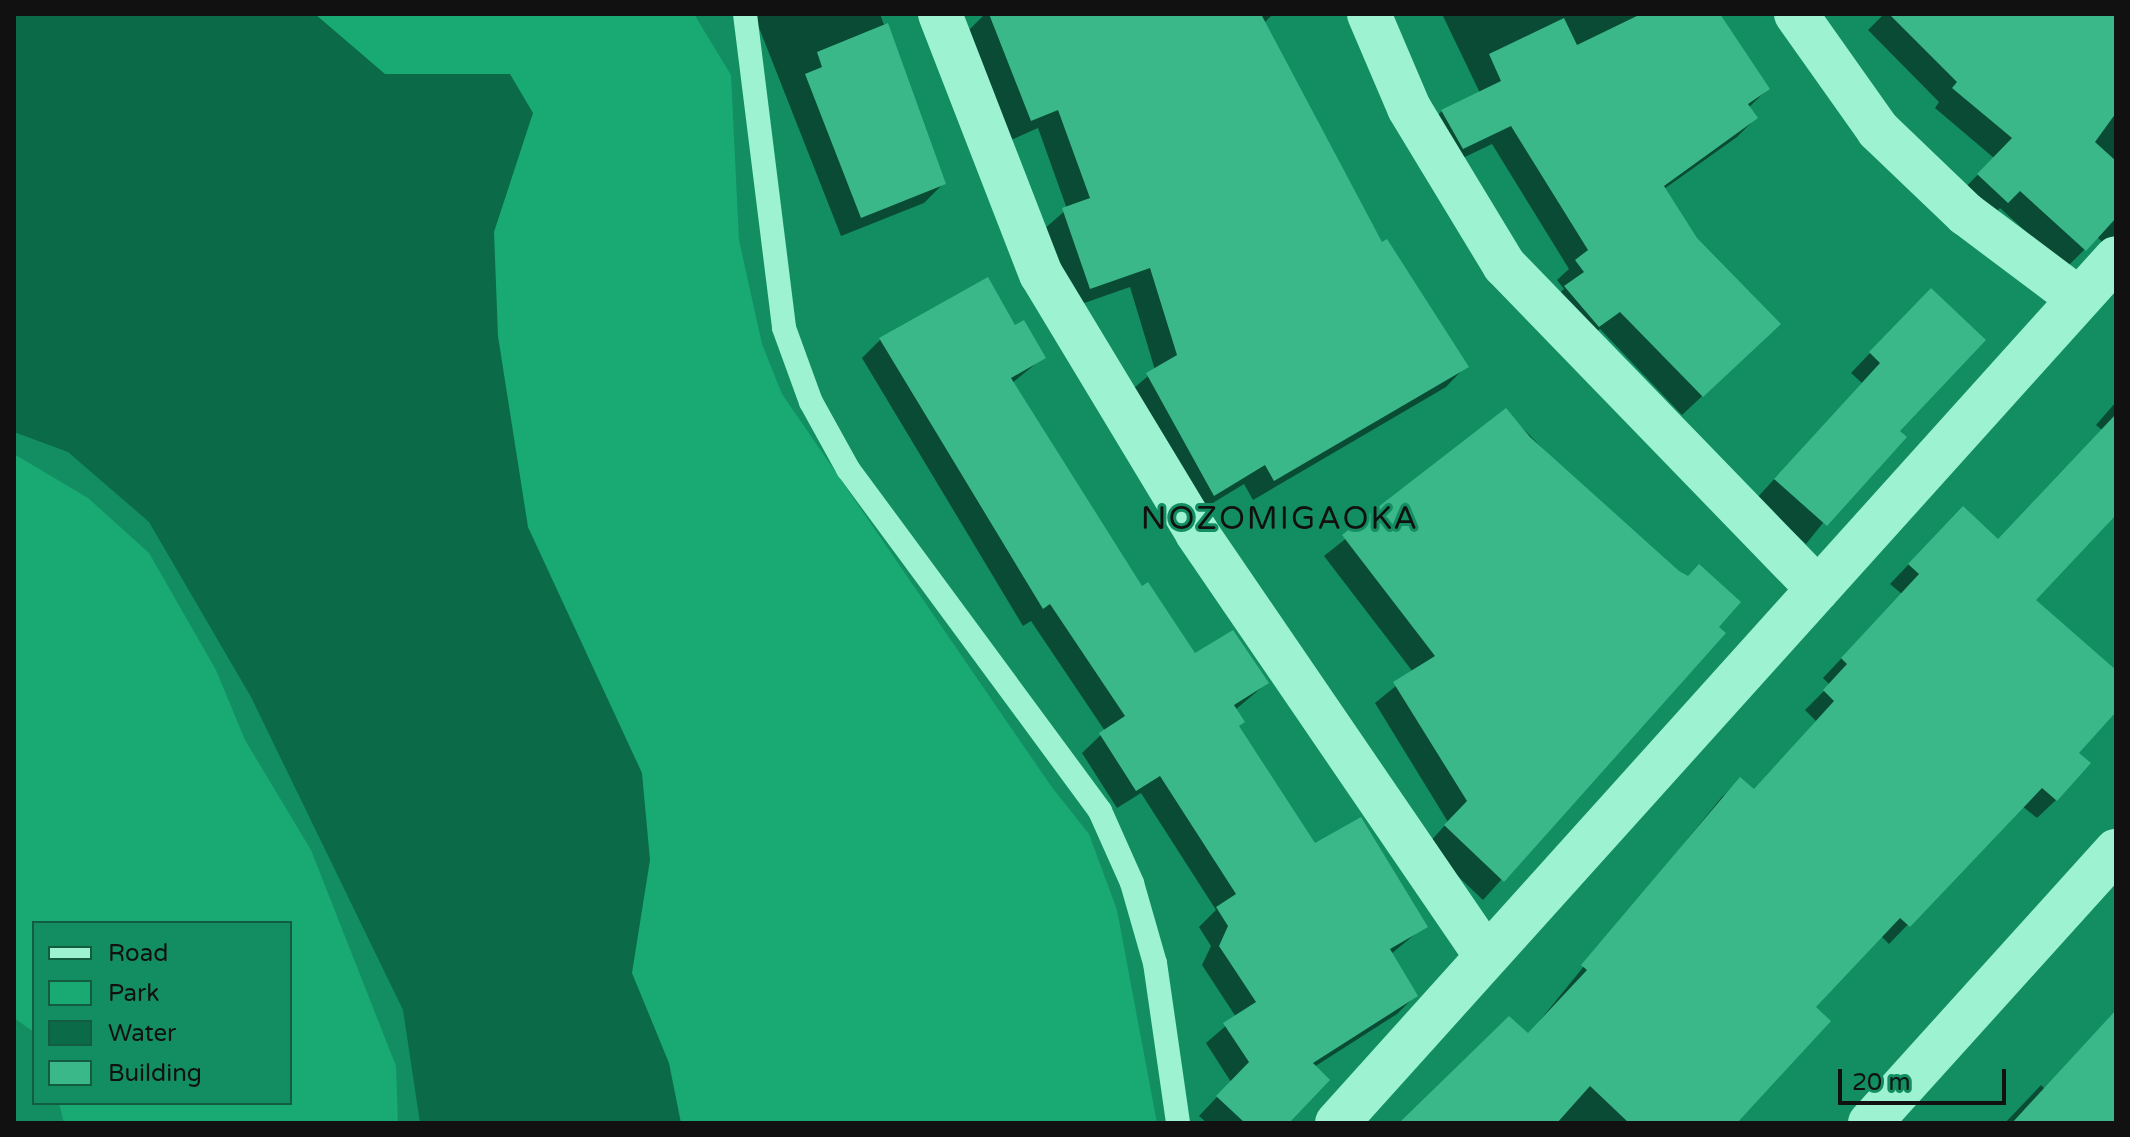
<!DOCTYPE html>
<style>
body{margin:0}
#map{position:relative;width:2130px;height:1137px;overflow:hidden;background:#128e62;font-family:"Varela Round",sans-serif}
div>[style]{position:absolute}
.green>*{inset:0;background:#19a973}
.water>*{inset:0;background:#0b6b49}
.shadow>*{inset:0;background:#0007}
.building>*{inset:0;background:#3ab889}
.service>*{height:24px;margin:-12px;padding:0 12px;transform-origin:12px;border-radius:12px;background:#9cf2d1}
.minor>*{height:44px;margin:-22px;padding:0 22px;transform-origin:22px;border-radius:22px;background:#9cf2d1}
.tertiary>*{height:44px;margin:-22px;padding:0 22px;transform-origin:22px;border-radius:22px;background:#9cf2d1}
span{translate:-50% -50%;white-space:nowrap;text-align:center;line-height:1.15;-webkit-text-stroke:6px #128e62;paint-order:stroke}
.quarter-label{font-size:32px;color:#111;letter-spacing:2px}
.frame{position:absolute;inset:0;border:16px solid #111;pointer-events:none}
.legend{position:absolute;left:32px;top:921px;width:260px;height:184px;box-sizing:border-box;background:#128e62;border:2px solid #125c42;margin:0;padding:10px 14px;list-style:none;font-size:24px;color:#111}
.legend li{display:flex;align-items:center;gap:16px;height:40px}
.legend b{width:40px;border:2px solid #125c42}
.scale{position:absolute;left:1838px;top:1069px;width:168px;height:36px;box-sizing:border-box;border:4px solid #111;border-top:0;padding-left:10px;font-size:24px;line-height:28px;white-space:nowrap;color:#111;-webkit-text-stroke:6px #128e62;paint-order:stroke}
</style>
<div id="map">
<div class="green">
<div style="clip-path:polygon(279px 14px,694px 14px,731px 75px,739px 240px,762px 344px,782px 394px,1051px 786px,1089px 834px,1117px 910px,1157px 1123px,618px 1123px,412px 112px)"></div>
<div style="clip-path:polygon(14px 454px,88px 498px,149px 553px,216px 670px,245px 740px,311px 850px,396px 1066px,398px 1123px,64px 1123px,59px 1103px,290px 1103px,290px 923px,34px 923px,34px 1032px,14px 1018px)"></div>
</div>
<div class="water">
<div style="clip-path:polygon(14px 14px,315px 14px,385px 74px,510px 74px,533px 113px,494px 232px,498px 336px,528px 527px,642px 773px,650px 860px,632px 973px,669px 1063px,681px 1123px,420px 1123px,403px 1010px,251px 697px,149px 522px,68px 452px,14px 432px)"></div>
</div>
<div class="shadow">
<div style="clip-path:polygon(742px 14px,880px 14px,943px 184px,924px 203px,841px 236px,754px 15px)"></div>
<div style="clip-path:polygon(985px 14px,1273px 14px,1264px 23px,1381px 245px,1466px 366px,1446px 387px,1253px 500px,1244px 484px,1193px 515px,1126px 395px,1155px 370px,1130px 287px,1070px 308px,1043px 230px,1067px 209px,1038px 128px,1011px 140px,968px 31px)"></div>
<div style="clip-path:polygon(1442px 14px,1718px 14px,1768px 89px,1748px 108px,1756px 118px,1737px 137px,1664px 189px,1759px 343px,1682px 415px,1600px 329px,1579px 345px,1546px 306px,1564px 289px,1557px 280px,1569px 269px,1492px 144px,1444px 167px,1423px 130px,1442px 111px,1480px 93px)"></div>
<div style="clip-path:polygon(1884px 14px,2116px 14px,2116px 255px,2097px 237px,2066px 268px,2000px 208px,1988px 220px,1959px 194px,1994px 158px,1935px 108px,1939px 102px,1868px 30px)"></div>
<div style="clip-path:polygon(1911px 310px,1897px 431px,1806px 544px,1756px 499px,1862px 383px,1851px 373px)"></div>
<div style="clip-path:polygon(1014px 328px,1044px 357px,1012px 383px,1141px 589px,1195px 656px,1267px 683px,1235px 710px,1237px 728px,1314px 846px,1425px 926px,1391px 954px,1415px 996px,1397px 1014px,1314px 1067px,1286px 1123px,1207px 1123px,1199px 1116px,1231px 1082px,1206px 1043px,1236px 1017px,1202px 965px,1211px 946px,1199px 927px,1216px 910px,1141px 793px,1117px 808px,1082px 753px,1105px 731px,1031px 621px,1023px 626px,862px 358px,881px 339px)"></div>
<div style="clip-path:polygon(2116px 402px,2116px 512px,2033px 600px,2116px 673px,2116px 709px,2076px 753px,2056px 800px,2037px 818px,2022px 806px,1889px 944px,1881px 936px,1814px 1007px,1736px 1123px,1402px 1123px,1528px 1035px,1721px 798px,1740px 780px,1753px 791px,1816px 721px,1805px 710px,1830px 685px,1823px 678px,1902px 594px,1890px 584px,1944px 527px,1998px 541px,2102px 430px,2096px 425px)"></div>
<div style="clip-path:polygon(1506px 411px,1723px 633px,1483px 900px,1426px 846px,1448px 822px,1375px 703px,1413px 672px,1324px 556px)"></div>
<div style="clip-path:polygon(2116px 1011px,2116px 1123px,2005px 1123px,2041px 1085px,2045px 1089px)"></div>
</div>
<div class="building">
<div style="clip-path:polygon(989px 14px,1261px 14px,1382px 242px,1387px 239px,1469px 367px,1274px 481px,1265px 465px,1214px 496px,1146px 373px,1177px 355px,1150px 268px,1090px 289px,1062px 208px,1090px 198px,1058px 110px,1031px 121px)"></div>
<div style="clip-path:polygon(1641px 14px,1720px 14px,1770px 89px,1748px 104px,1758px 118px,1664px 186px,1697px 238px,1781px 324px,1703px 397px,1620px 312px,1599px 327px,1564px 286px,1584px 272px,1575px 260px,1588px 250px,1511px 126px,1463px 149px,1441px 110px,1501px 81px,1489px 54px,1564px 18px,1577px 45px)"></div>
<div style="clip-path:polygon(1889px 14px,2116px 14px,2116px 113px,2095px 142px,2116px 161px,2116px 218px,2086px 251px,2020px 191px,2008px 203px,1977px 174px,2012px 138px,1952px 88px,1957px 82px)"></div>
<div style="clip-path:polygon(888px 23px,946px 184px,861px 218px,805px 74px,822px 67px,817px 52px)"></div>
<div style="clip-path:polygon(988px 277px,1015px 325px,1024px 320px,1046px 358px,1011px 378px,1142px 586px,1148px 582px,1195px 653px,1233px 630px,1269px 683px,1234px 705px,1245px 722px,1239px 726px,1315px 843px,1361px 817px,1428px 927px,1390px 949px,1418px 996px,1313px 1063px,1330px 1080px,1289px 1123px,1245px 1123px,1216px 1096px,1249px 1062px,1223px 1023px,1256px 1002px,1219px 946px,1228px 926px,1216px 907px,1236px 894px,1160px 776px,1136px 791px,1099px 733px,1125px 716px,1050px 604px,1043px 609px,879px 338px)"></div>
<div style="clip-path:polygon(1931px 288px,1986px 340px,1900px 431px,1907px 437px,1827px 526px,1774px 479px,1880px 363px,1869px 352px)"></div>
<div style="clip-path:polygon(1506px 408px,1530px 437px,1679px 571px,1688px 576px,1699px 564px,1741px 602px,1719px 627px,1726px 633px,1504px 882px,1444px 825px,1467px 801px,1393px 682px,1435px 656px,1342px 535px)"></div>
<div style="clip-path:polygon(2116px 414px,2116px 515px,2036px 600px,2116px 670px,2116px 712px,2079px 753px,2091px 763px,2057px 801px,2042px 788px,1910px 927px,1900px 918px,1816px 1007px,1831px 1021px,1737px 1123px,1629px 1123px,1590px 1086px,1557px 1123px,1399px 1123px,1509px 1016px,1528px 1033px,1587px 970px,1581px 965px,1740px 777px,1754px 789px,1834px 701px,1823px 690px,1847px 664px,1841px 658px,1919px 574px,1908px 564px,1963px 506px,1998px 539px)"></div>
<div style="clip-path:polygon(2116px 1010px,2116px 1123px,2012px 1123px)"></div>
</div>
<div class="service">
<div style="left:745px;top:14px;width:316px;rotate:82.9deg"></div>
<div style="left:784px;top:328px;width:79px;rotate:70deg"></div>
<div style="left:811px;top:402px;width:77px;rotate:61.1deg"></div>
<div style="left:848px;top:469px;width:425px;rotate:53.6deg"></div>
<div style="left:1100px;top:811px;width:79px;rotate:66deg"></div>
<div style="left:1132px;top:883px;width:83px;rotate:74deg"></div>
<div style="left:1155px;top:963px;width:162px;rotate:81.8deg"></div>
</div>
<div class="minor">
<div style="left:940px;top:14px;width:279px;rotate:68.8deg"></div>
<div style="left:1041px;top:274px;width:302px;rotate:58.9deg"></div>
<div style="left:1197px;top:533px;width:512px;rotate:55.66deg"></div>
<div style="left:1369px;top:14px;width:102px;rotate:66.9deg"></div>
<div style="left:1409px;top:108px;width:184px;rotate:58.8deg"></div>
<div style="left:1504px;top:265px;width:451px;rotate:45.9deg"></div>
<div style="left:1796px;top:14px;width:142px;rotate:54.7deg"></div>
<div style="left:1878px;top:130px;width:122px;rotate:43.7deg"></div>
<div style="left:1966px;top:214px;width:140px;rotate:36.9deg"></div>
<div style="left:1337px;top:1123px;width:1164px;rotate:-47.99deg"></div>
</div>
<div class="tertiary">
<div style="left:1870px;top:1123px;width:367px;rotate:-47.9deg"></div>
</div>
<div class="quarter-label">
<span style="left:1280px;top:519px">NOZOMIGAOKA</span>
</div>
<div class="frame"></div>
<ul class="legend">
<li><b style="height:10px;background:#9cf2d1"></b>Road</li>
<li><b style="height:22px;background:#19a973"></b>Park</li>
<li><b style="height:22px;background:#0b6b49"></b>Water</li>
<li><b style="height:22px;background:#3ab889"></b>Building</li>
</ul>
<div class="scale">20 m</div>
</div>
